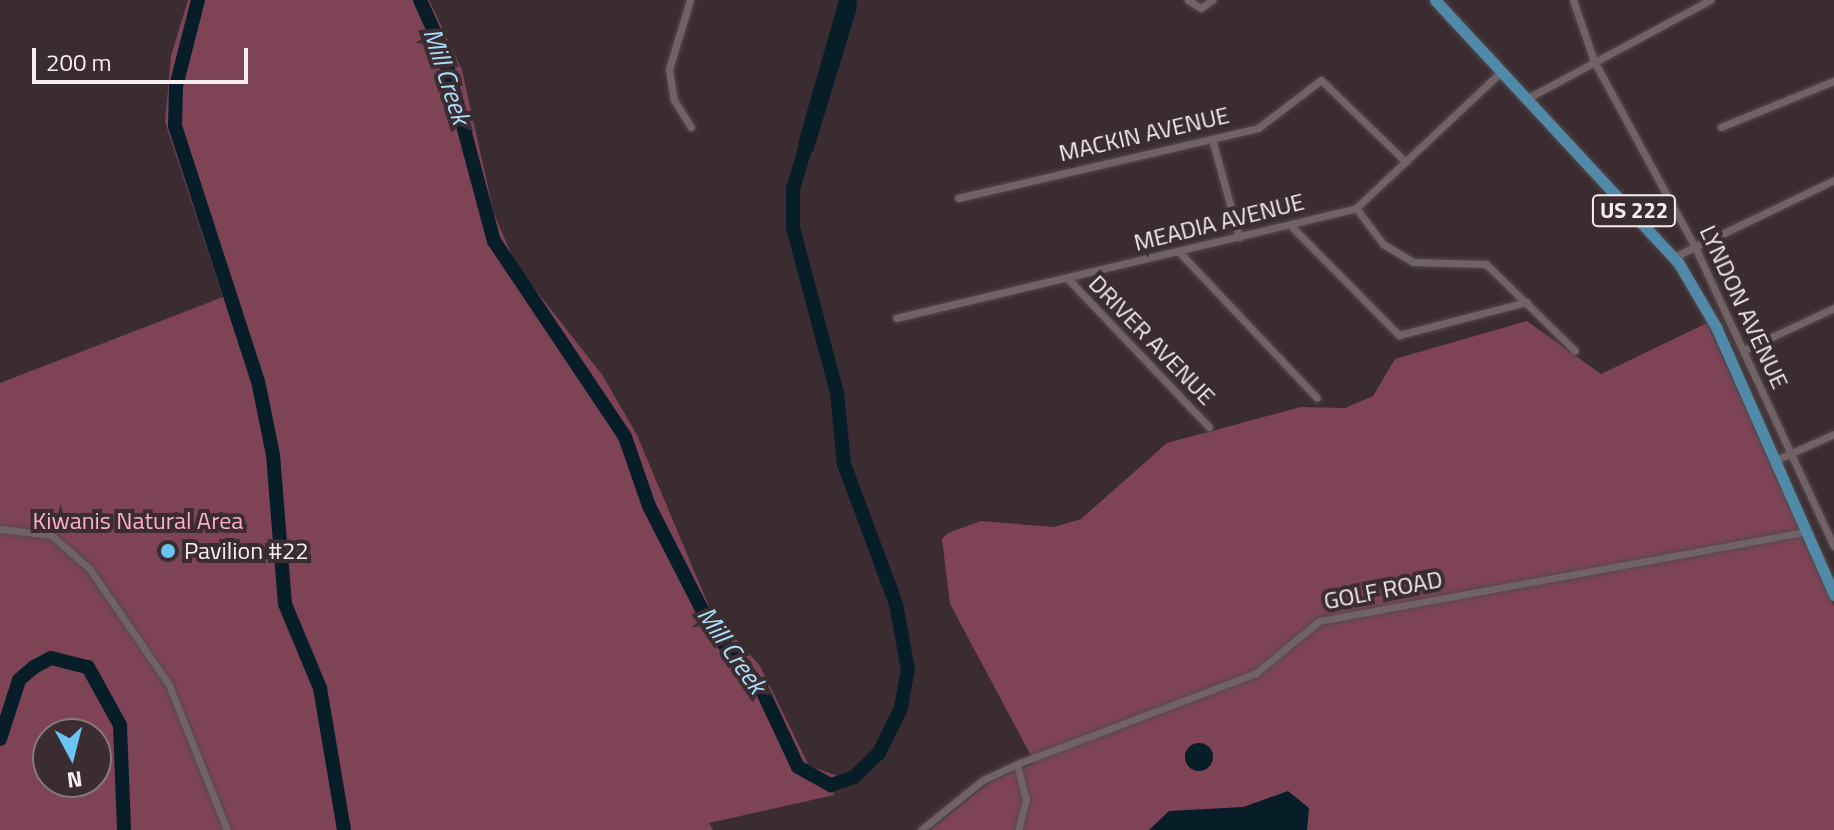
<!DOCTYPE html>
<style>
body{margin:0}
#map{position:relative;width:1834px;height:830px;overflow:hidden;background:#3a2c30;font-family:"Titillium Web",sans-serif}
div>[style]{position:absolute}
.green>*{inset:0;background:#7e4456}
.water>*{inset:0;background:#071e29}
.round{border-radius:50%}
.river>*{height:14px;margin:-7px;padding:0 7px;transform-origin:7px;border-radius:7px;background:#071e29}
.roads{filter:drop-shadow(0 0 2px #54494c) drop-shadow(0 0 2px #54494c)}
.minor>*{height:7px;margin:-3.5px;padding:0 3.5px;transform-origin:3.5px;border-radius:3.5px;background:#716266}
.trunk>*{height:11px;margin:-5.5px;padding:0 5.5px;transform-origin:5.5px;border-radius:5.5px;background:#508aa8}
.dots>*{width:22px;height:22px;translate:-50% -50%;box-sizing:border-box;border:4px solid #3a2c30;border-radius:50%}
span{translate:-50% -50%;white-space:nowrap;text-align:center;line-height:1.15;-webkit-text-stroke:8px #3a2c30;paint-order:stroke}
.shield-label span{padding:2px 6px;background:#3a2c30;border:2px solid;border-radius:6px;-webkit-text-stroke-width:0}
.shield-label{font-size:22px;color:#f7eef0;font-weight:700}
.street-label{font-size:24px;color:#f7eef0}
.park-label{font-size:24px;color:#feb0c6}
.poi-label{font-size:24px;color:#f7eef0}
.left{translate:0 -50%;text-align:left}
.water-label{font-size:26px;color:#a7dffd;font-style:italic}
.north{position:absolute;left:32px;top:718px;width:80px;height:80px;box-sizing:border-box;background:#3a2c30;border:2px solid #867a7d;border-radius:50%;rotate:173deg;font-size:22px;font-weight:700;line-height:32px;text-align:center;color:#f7eef0}
.north::after{content:'';display:block;margin:auto;width:28px;height:36px;background:#69c4f1;clip-path:polygon(50% 0,100% 100%,50% 72%,0 100%)}
.scale{position:absolute;left:32px;top:48px;width:216px;height:36px;box-sizing:border-box;border:4px solid #f7eef0;border-top:0;padding-left:10px;font-size:24px;line-height:28px;white-space:nowrap;color:#f7eef0;-webkit-text-stroke:6px #3a2c30;paint-order:stroke}
</style>
<div id="map">
<div class="green">
<div style="clip-path:polygon(evenodd,188px 0,429px 0,462px 70px,494px 214px,516px 265px,603px 376px,637px 435px,711px 611px,760px 666px,809px 766px,838px 776px,834px 795px,709px 823px,713px 830px,0 830px,0 383px,223px 297px,165px 122px,171px 56px,188px 0,48px 734px,96px 734px,96px 782px,48px 782px,48px 734px)"></div>
<div style="clip-path:polygon(1527px 321px,1601px 374px,1707px 323px,1834px 607px,1834px 830px,930px 830px,990px 782px,1035px 763px,950px 604px,942px 539px,948px 533px,981px 521px,1054px 527px,1081px 519px,1167px 443px,1301px 407px,1345px 408px,1373px 396px,1395px 359px)"></div>
</div>
<div class="water">
<div style="clip-path:polygon(839px 0,857px 0,856px 11px,813px 152px,798px 143px)"></div>
<div class="round" style="left:1185px;top:743px;width:28px;height:28px"></div>
<div style="clip-path:polygon(1288px 791px,1309px 808px,1307px 830px,1149px 830px,1169px 811px,1243px 807px)"></div>
</div>
<div class="river">
<div style="left:198px;top:0;width:89px;rotate:104.3deg"></div>
<div style="left:176px;top:86px;width:40px;rotate:91.4deg"></div>
<div style="left:175px;top:126px;width:268px;rotate:72deg"></div>
<div style="left:258px;top:381px;width:76px;rotate:78.5deg"></div>
<div style="left:273px;top:455px;width:149px;rotate:85.4deg"></div>
<div style="left:285px;top:604px;width:91px;rotate:67.4deg"></div>
<div style="left:320px;top:688px;width:144px;rotate:80.4deg"></div>
<div style="left:420px;top:0;width:56px;rotate:65.7deg"></div>
<div style="left:443px;top:51px;width:197px;rotate:75deg"></div>
<div style="left:494px;top:241px;width:236px;rotate:56.2deg"></div>
<div style="left:625px;top:437px;width:73px;rotate:70.8deg"></div>
<div style="left:649px;top:506px;width:140px;rotate:62.9deg"></div>
<div style="left:713px;top:631px;width:75px;rotate:49.9deg"></div>
<div style="left:761px;top:688px;width:87px;rotate:64.9deg"></div>
<div style="left:798px;top:767px;width:38px;rotate:29deg"></div>
<div style="left:831px;top:785px;width:24px;rotate:-19deg"></div>
<div style="left:854px;top:777px;width:35px;rotate:-44deg"></div>
<div style="left:879px;top:753px;width:50px;rotate:-63.9deg"></div>
<div style="left:901px;top:708px;width:39px;rotate:-80deg"></div>
<div style="left:908px;top:670px;width:67px;rotate:-100.3deg"></div>
<div style="left:896px;top:604px;width:149px;rotate:-110.4deg"></div>
<div style="left:844px;top:464px;width:71px;rotate:-95.6deg"></div>
<div style="left:837px;top:393px;width:171px;rotate:-104.9deg"></div>
<div style="left:793px;top:228px;width:39px;rotate:-90deg"></div>
<div style="left:793px;top:189px;width:59px;rotate:-73.4deg"></div>
<div style="left:0;top:739px;width:62px;rotate:-72.1deg"></div>
<div style="left:19px;top:680px;width:20px;rotate:-41deg"></div>
<div style="left:34px;top:667px;width:19px;rotate:-28deg"></div>
<div style="left:51px;top:658px;width:38px;rotate:14deg"></div>
<div style="left:88px;top:667px;width:66px;rotate:61.1deg"></div>
<div style="left:120px;top:725px;width:105px;rotate:87.8deg"></div>
</div>
<div class="roads">
<div class="minor">
<div style="left:690px;top:0;width:72px;rotate:106.9deg"></div>
<div style="left:669px;top:69px;width:31px;rotate:81deg"></div>
<div style="left:674px;top:100px;width:32px;rotate:58deg"></div>
<div style="left:1188px;top:0;width:15px;rotate:32deg"></div>
<div style="left:1201px;top:8px;width:14px;rotate:-36deg"></div>
<div style="left:1573px;top:0;width:65px;rotate:71deg"></div>
<div style="left:1594px;top:61px;width:209px;rotate:61.5deg"></div>
<div style="left:1694px;top:245px;width:332px;rotate:65.1deg"></div>
<div style="left:1528px;top:98px;width:207px;rotate:-28.3deg"></div>
<div style="left:1721px;top:127px;width:122px;rotate:-22.2deg"></div>
<div style="left:1212px;top:139px;width:102px;rotate:74.6deg"></div>
<div style="left:958px;top:198px;width:308px;rotate:-13.1deg"></div>
<div style="left:1258px;top:128px;width:79px;rotate:-37.3deg"></div>
<div style="left:1321px;top:80px;width:118px;rotate:44deg"></div>
<div style="left:1356px;top:208px;width:45px;rotate:53.1deg"></div>
<div style="left:1383px;top:244px;width:35px;rotate:31deg"></div>
<div style="left:1413px;top:262px;width:73px;rotate:1.6deg"></div>
<div style="left:1486px;top:264px;width:124px;rotate:44.3deg"></div>
<div style="left:1290px;top:225px;width:155px;rotate:45.3deg"></div>
<div style="left:1399px;top:335px;width:132px;rotate:-14.5deg"></div>
<div style="left:1180px;top:253px;width:199px;rotate:46.6deg"></div>
<div style="left:1674px;top:257px;width:178px;rotate:-25.7deg"></div>
<div style="left:1069px;top:280px;width:203px;rotate:46.4deg"></div>
<div style="left:896px;top:318px;width:473px;rotate:-13.4deg"></div>
<div style="left:1356px;top:208px;width:200px;rotate:-43.2deg"></div>
<div style="left:1744px;top:350px;width:99px;rotate:-25deg"></div>
<div style="left:1776px;top:460px;width:64px;rotate:-24.1deg"></div>
<div style="left:0;top:529px;width:51px;rotate:6.7deg"></div>
<div style="left:51px;top:535px;width:50px;rotate:41deg"></div>
<div style="left:89px;top:568px;width:142px;rotate:55.6deg"></div>
<div style="left:169px;top:685px;width:156px;rotate:68.2deg"></div>
<div style="left:1017px;top:764px;width:36px;rotate:76deg"></div>
<div style="left:1026px;top:799px;width:32px;rotate:104deg"></div>
<div style="left:921px;top:830px;width:80px;rotate:-38.9deg"></div>
<div style="left:983px;top:780px;width:38px;rotate:-25deg"></div>
<div style="left:1017px;top:764px;width:256px;rotate:-20.8deg"></div>
<div style="left:1256px;top:673px;width:82px;rotate:-39.5deg"></div>
<div style="left:1319px;top:621px;width:496px;rotate:-10.4deg"></div>
</div>
<div class="trunk">
<div style="left:1435px;top:0;width:357px;rotate:47.2deg"></div>
<div style="left:1678px;top:262px;width:75px;rotate:59.7deg"></div>
<div style="left:1716px;top:327px;width:293px;rotate:66.2deg"></div>
</div>
</div>
<div class="dots">
<div style="left:168px;top:551px;background:#69c4f1"></div>
</div>
<div class="shield-label">
<span style="left:1634px;top:211px">US 222</span>
</div>
<div class="street-label">
<span style="left:1144px;top:134px;rotate:-13deg">MACKIN AVENUE</span>
<span style="left:1219px;top:222px;rotate:-14deg">MEADIA AVENUE</span>
<span style="left:1744px;top:307px;rotate:65deg">LYNDON AVENUE</span>
<span style="left:1152px;top:340px;rotate:46deg">DRIVER AVENUE</span>
<span style="left:1383px;top:590px;rotate:-11deg">GOLF ROAD</span>
</div>
<div class="park-label">
<span style="left:138px;top:521px">Kiwanis Natural Area</span>
</div>
<div class="poi-label">
<span class="left" style="left:184px;top:551px">Pavilion #22</span>
</div>
<div class="water-label">
<span style="left:447px;top:76px;rotate:72deg">Mill Creek</span>
<span style="left:732px;top:650px;rotate:55deg">Mill Creek</span>
</div>
<div class="north">N</div>
<div class="scale">200 m</div>
</div>
